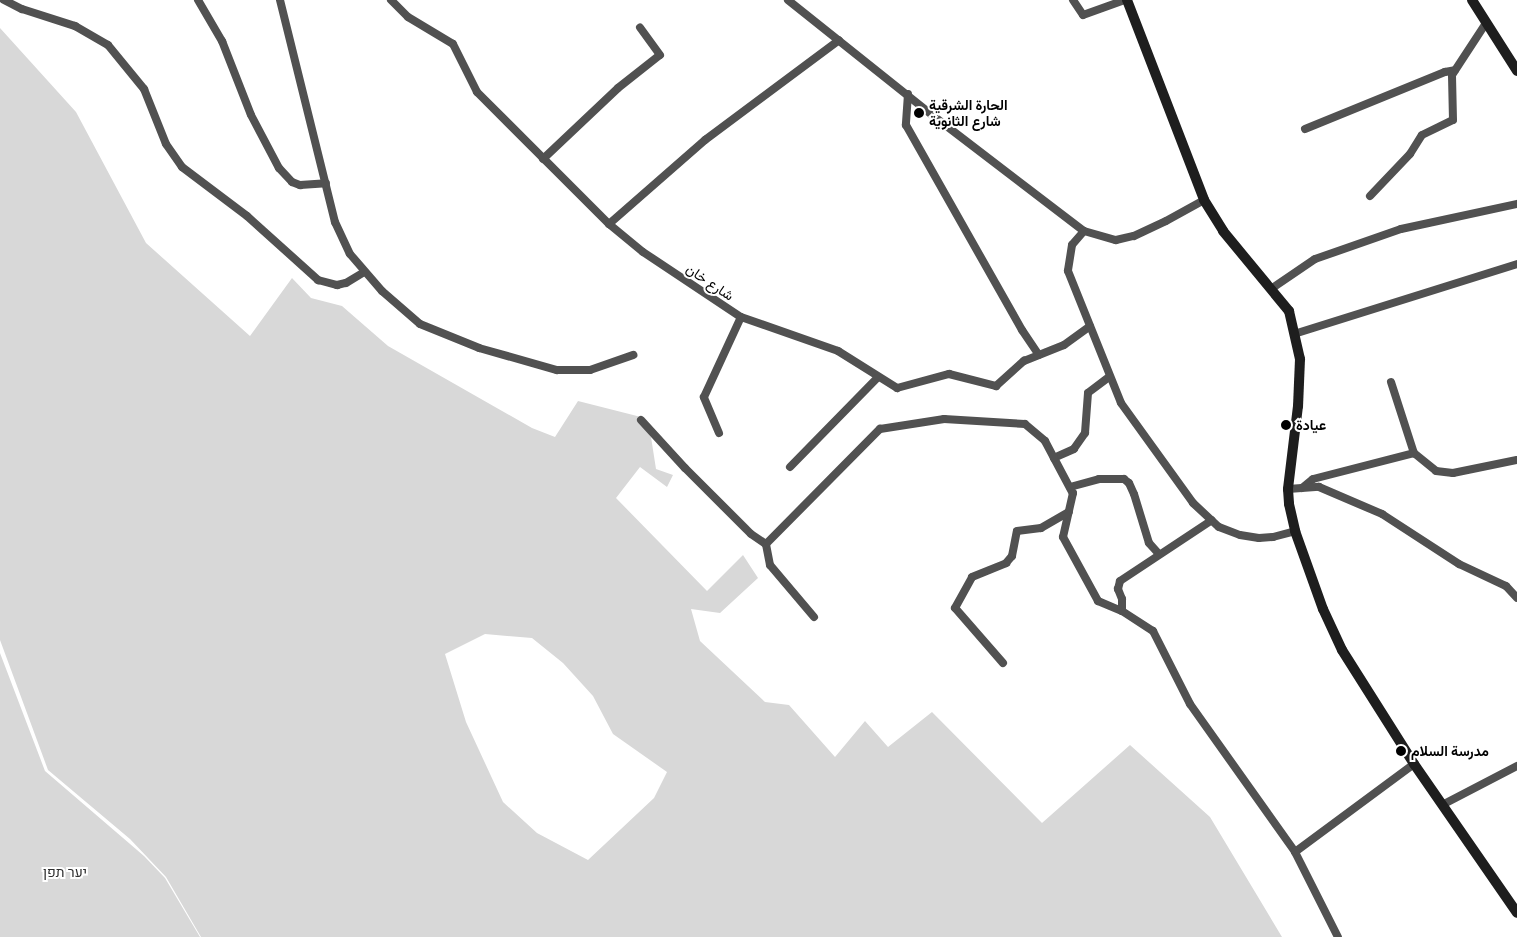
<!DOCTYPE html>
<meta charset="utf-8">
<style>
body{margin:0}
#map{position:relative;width:1517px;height:937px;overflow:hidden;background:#fff;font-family:"Archivo Narrow",Vazirmatn,Heebo,sans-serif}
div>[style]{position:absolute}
.green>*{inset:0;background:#d8d8d8}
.street>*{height:8px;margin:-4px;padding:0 4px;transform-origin:4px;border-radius:4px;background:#515151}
.secondary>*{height:10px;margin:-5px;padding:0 5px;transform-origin:5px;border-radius:5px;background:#1e1e1e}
.dots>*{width:14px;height:14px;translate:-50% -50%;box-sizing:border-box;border:2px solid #fff;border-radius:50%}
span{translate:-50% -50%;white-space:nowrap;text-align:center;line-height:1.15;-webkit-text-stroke:4px #fff;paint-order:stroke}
.poi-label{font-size:14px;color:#000;font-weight:700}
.left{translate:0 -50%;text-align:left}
.street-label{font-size:14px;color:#000}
.park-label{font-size:14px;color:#2f2f2f}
</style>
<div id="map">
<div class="green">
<div style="clip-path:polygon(evenodd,0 28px,76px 112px,146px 243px,250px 336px,292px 278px,311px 298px,342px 306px,388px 346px,532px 428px,555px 437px,578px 401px,641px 417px,651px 437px,656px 469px,673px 475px,667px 487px,640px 467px,616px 498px,707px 591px,743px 555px,758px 578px,720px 613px,691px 609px,700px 641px,765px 702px,789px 705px,835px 757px,865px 721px,888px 747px,932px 712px,1042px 823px,1130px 745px,1210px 817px,1282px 937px,201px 937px,166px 877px,130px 839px,48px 770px,0 640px,0 28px,485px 634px,532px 638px,563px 663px,593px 696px,613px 734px,667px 772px,654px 798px,588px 860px,537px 833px,503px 802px,466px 722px,445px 654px,485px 634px)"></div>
<div style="clip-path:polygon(0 653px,45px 771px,144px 856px,165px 878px,200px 937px,0 937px)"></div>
</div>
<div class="street">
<div style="left:4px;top:0;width:20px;rotate:27deg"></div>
<div style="left:22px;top:9px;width:56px;rotate:17.8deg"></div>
<div style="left:75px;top:26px;width:38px;rotate:30deg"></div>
<div style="left:108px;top:45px;width:57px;rotate:50.7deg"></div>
<div style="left:144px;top:89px;width:59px;rotate:68.2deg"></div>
<div style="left:166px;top:144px;width:28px;rotate:55deg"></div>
<div style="left:182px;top:167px;width:81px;rotate:37deg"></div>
<div style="left:247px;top:216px;width:96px;rotate:42deg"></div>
<div style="left:318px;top:280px;width:20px;rotate:15deg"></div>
<div style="left:337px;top:285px;width:9px;rotate:-13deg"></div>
<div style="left:346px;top:283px;width:21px;rotate:-31deg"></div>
<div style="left:198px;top:0;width:48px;rotate:59.7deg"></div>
<div style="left:222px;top:41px;width:79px;rotate:68.6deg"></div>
<div style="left:251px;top:115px;width:60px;rotate:62.2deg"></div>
<div style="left:279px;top:168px;width:19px;rotate:47deg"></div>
<div style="left:292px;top:182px;width:9px;rotate:21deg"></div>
<div style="left:300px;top:185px;width:26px;rotate:-4deg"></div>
<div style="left:280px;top:0;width:229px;rotate:76.1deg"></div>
<div style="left:335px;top:222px;width:35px;rotate:65deg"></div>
<div style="left:350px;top:254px;width:49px;rotate:49.1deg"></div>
<div style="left:382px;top:291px;width:50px;rotate:41deg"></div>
<div style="left:420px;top:324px;width:64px;rotate:22.1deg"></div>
<div style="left:479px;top:348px;width:81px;rotate:15.8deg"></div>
<div style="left:557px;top:370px;width:33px"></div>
<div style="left:590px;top:370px;width:46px;rotate:-19.2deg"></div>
<div style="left:391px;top:0;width:24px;rotate:45deg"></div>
<div style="left:408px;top:17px;width:52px;rotate:31deg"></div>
<div style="left:453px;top:44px;width:54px;rotate:63.4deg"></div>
<div style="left:477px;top:92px;width:187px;rotate:45deg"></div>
<div style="left:609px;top:224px;width:44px;rotate:39.5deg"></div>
<div style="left:643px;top:252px;width:118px;rotate:33.6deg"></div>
<div style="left:741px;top:317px;width:103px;rotate:19.3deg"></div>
<div style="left:838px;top:351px;width:70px;rotate:32.1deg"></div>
<div style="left:897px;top:388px;width:54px;rotate:-15.1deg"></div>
<div style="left:949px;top:374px;width:49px;rotate:14.3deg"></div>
<div style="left:996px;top:386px;width:38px;rotate:-42deg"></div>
<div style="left:1024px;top:361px;width:43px;rotate:-21.8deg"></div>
<div style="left:1064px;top:345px;width:32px;rotate:-36deg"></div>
<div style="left:788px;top:0;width:189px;rotate:38.6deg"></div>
<div style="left:936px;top:118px;width:186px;rotate:37.4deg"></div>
<div style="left:1084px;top:231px;width:33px;rotate:16deg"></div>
<div style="left:1116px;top:240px;width:18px;rotate:-13deg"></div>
<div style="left:1134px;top:236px;width:35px;rotate:-25deg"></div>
<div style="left:1166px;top:221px;width:43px;rotate:-28.9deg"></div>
<div style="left:1073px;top:0;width:18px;rotate:56deg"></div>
<div style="left:1083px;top:15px;width:45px;rotate:-19.7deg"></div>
<div style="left:908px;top:94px;width:31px;rotate:94deg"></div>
<div style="left:906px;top:125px;width:236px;rotate:60.5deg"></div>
<div style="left:1022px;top:330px;width:30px;rotate:56deg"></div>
<div style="left:1305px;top:129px;width:151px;rotate:-22.2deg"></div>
<div style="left:1445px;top:72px;width:10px;rotate:-11deg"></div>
<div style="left:543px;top:159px;width:103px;rotate:-43.4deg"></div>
<div style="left:618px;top:88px;width:53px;rotate:-38.2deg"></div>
<div style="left:660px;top:55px;width:34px;rotate:-126deg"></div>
<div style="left:1370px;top:196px;width:58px;rotate:-46.4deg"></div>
<div style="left:1410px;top:154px;width:22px;rotate:-58deg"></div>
<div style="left:1422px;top:135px;width:34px;rotate:-26deg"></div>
<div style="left:1453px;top:120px;width:45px;rotate:-91.3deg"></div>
<div style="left:1452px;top:75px;width:62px;rotate:-56.8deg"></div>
<div style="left:609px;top:224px;width:128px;rotate:-41.2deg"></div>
<div style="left:705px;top:140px;width:167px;rotate:-36.7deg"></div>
<div style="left:1084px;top:231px;width:18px;rotate:131deg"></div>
<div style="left:1072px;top:245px;width:26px;rotate:99deg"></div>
<div style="left:1068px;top:271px;width:142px;rotate:68.1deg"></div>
<div style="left:1121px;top:403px;width:123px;rotate:54.2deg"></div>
<div style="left:1193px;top:503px;width:35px;rotate:43deg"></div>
<div style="left:1219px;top:527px;width:22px;rotate:21deg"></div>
<div style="left:1240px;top:535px;width:19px;rotate:9deg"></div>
<div style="left:1259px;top:538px;width:14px;rotate:-4deg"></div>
<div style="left:1273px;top:537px;width:23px;rotate:-15deg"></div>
<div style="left:1271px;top:289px;width:53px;rotate:-34.3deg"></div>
<div style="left:1315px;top:259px;width:91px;rotate:-19.2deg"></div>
<div style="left:1401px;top:229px;width:119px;rotate:-12.2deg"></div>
<div style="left:1294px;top:334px;width:234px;rotate:-17.4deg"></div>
<div style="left:1109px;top:377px;width:26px;rotate:143deg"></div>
<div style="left:1088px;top:393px;width:40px;rotate:94.3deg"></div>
<div style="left:1085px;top:433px;width:19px;rotate:125deg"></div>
<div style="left:1074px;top:449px;width:22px;rotate:156deg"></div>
<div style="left:1054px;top:458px;width:40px;rotate:62deg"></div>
<div style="left:1073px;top:493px;width:45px;rotate:102.8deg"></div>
<div style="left:1063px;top:537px;width:73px;rotate:61.3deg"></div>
<div style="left:1098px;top:601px;width:26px;rotate:23deg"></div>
<div style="left:1122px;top:611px;width:37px;rotate:33deg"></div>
<div style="left:1153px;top:631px;width:82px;rotate:63.1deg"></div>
<div style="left:1190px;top:704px;width:181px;rotate:54.6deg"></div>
<div style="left:1295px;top:852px;width:95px;rotate:63.2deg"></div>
<div style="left:1391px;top:382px;width:75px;rotate:72.1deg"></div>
<div style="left:641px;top:420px;width:65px;rotate:47.5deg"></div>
<div style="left:685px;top:468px;width:93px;rotate:45deg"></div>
<div style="left:751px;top:534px;width:18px;rotate:34deg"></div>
<div style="left:719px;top:433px;width:39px;rotate:-113deg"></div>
<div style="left:704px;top:397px;width:88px;rotate:-65.2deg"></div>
<div style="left:790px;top:467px;width:126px;rotate:-45.6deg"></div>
<div style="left:1070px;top:487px;width:30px;rotate:-15deg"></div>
<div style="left:1099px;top:479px;width:25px"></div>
<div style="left:1124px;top:479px;width:6px;rotate:39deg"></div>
<div style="left:1129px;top:483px;width:12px;rotate:66deg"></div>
<div style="left:1134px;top:494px;width:51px;rotate:73deg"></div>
<div style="left:1149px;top:543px;width:15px;rotate:48deg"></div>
<div style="left:1302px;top:488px;width:14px;rotate:-39deg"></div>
<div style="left:1313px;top:479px;width:104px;rotate:-14.4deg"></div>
<div style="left:1414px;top:453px;width:28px;rotate:39deg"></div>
<div style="left:1436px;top:471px;width:17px;rotate:7deg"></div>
<div style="left:1453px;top:473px;width:65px;rotate:-11.5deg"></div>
<div style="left:1288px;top:489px;width:31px;rotate:-4deg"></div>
<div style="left:1319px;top:487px;width:69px;rotate:23.2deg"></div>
<div style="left:1382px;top:514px;width:92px;rotate:33deg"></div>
<div style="left:1459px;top:564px;width:52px;rotate:25.1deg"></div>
<div style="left:1506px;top:586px;width:16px;rotate:47deg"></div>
<div style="left:1122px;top:611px;width:12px;rotate:-90deg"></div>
<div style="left:1122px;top:599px;width:11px;rotate:-112deg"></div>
<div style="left:1118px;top:589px;width:8px;rotate:-76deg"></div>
<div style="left:1120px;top:581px;width:110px;rotate:-33.5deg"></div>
<div style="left:814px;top:617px;width:68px;rotate:-130.2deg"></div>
<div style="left:770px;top:565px;width:21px;rotate:-101deg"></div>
<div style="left:766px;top:544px;width:162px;rotate:-45.3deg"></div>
<div style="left:880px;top:429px;width:65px;rotate:-8.9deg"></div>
<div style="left:944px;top:419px;width:81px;rotate:3.5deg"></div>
<div style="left:1025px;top:424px;width:26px;rotate:40deg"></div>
<div style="left:1045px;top:441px;width:19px;rotate:62deg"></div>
<div style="left:1003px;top:663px;width:73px;rotate:-131.1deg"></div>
<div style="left:955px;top:608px;width:35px;rotate:-61deg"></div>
<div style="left:972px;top:577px;width:37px;rotate:-22deg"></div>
<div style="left:1006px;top:563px;width:9px;rotate:-49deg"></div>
<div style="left:1012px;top:556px;width:25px;rotate:-79deg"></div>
<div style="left:1017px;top:531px;width:24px;rotate:-7deg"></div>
<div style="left:1041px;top:528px;width:32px;rotate:-30deg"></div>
<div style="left:1442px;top:805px;width:85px;rotate:-27.5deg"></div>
<div style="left:1295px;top:852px;width:148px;rotate:-36.5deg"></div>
</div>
<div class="secondary">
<div style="left:1127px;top:0;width:214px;rotate:68.9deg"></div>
<div style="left:1204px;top:200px;width:36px;rotate:58deg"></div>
<div style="left:1223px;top:231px;width:104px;rotate:50.5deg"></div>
<div style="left:1289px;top:311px;width:49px;rotate:77.1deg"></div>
<div style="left:1300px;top:359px;width:47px;rotate:92.4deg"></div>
<div style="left:1298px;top:406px;width:84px;rotate:96.9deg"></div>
<div style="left:1288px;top:489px;width:15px;rotate:86deg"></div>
<div style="left:1289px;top:504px;width:28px;rotate:77deg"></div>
<div style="left:1295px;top:531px;width:83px;rotate:70.3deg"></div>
<div style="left:1323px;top:609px;width:45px;rotate:65.1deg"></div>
<div style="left:1342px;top:650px;width:135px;rotate:57.7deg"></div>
<div style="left:1414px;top:764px;width:181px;rotate:55.3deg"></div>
<div style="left:1472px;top:0;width:84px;rotate:57.6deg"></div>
</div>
<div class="dots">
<div style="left:919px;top:113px;background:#000"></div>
<div style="left:1286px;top:425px;background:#000"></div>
<div style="left:1401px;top:751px;background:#000"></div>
</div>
<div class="poi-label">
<span class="left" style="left:929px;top:113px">الحارة الشرقية<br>شارع الثانوية</span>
<span class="left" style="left:1296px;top:425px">عيادة</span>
<span class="left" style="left:1411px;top:751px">مدرسة السلام</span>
</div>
<div class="street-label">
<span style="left:710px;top:282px;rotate:34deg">شارع خان</span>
</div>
<div class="park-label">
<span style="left:65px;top:872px">יער תפן</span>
</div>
</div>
